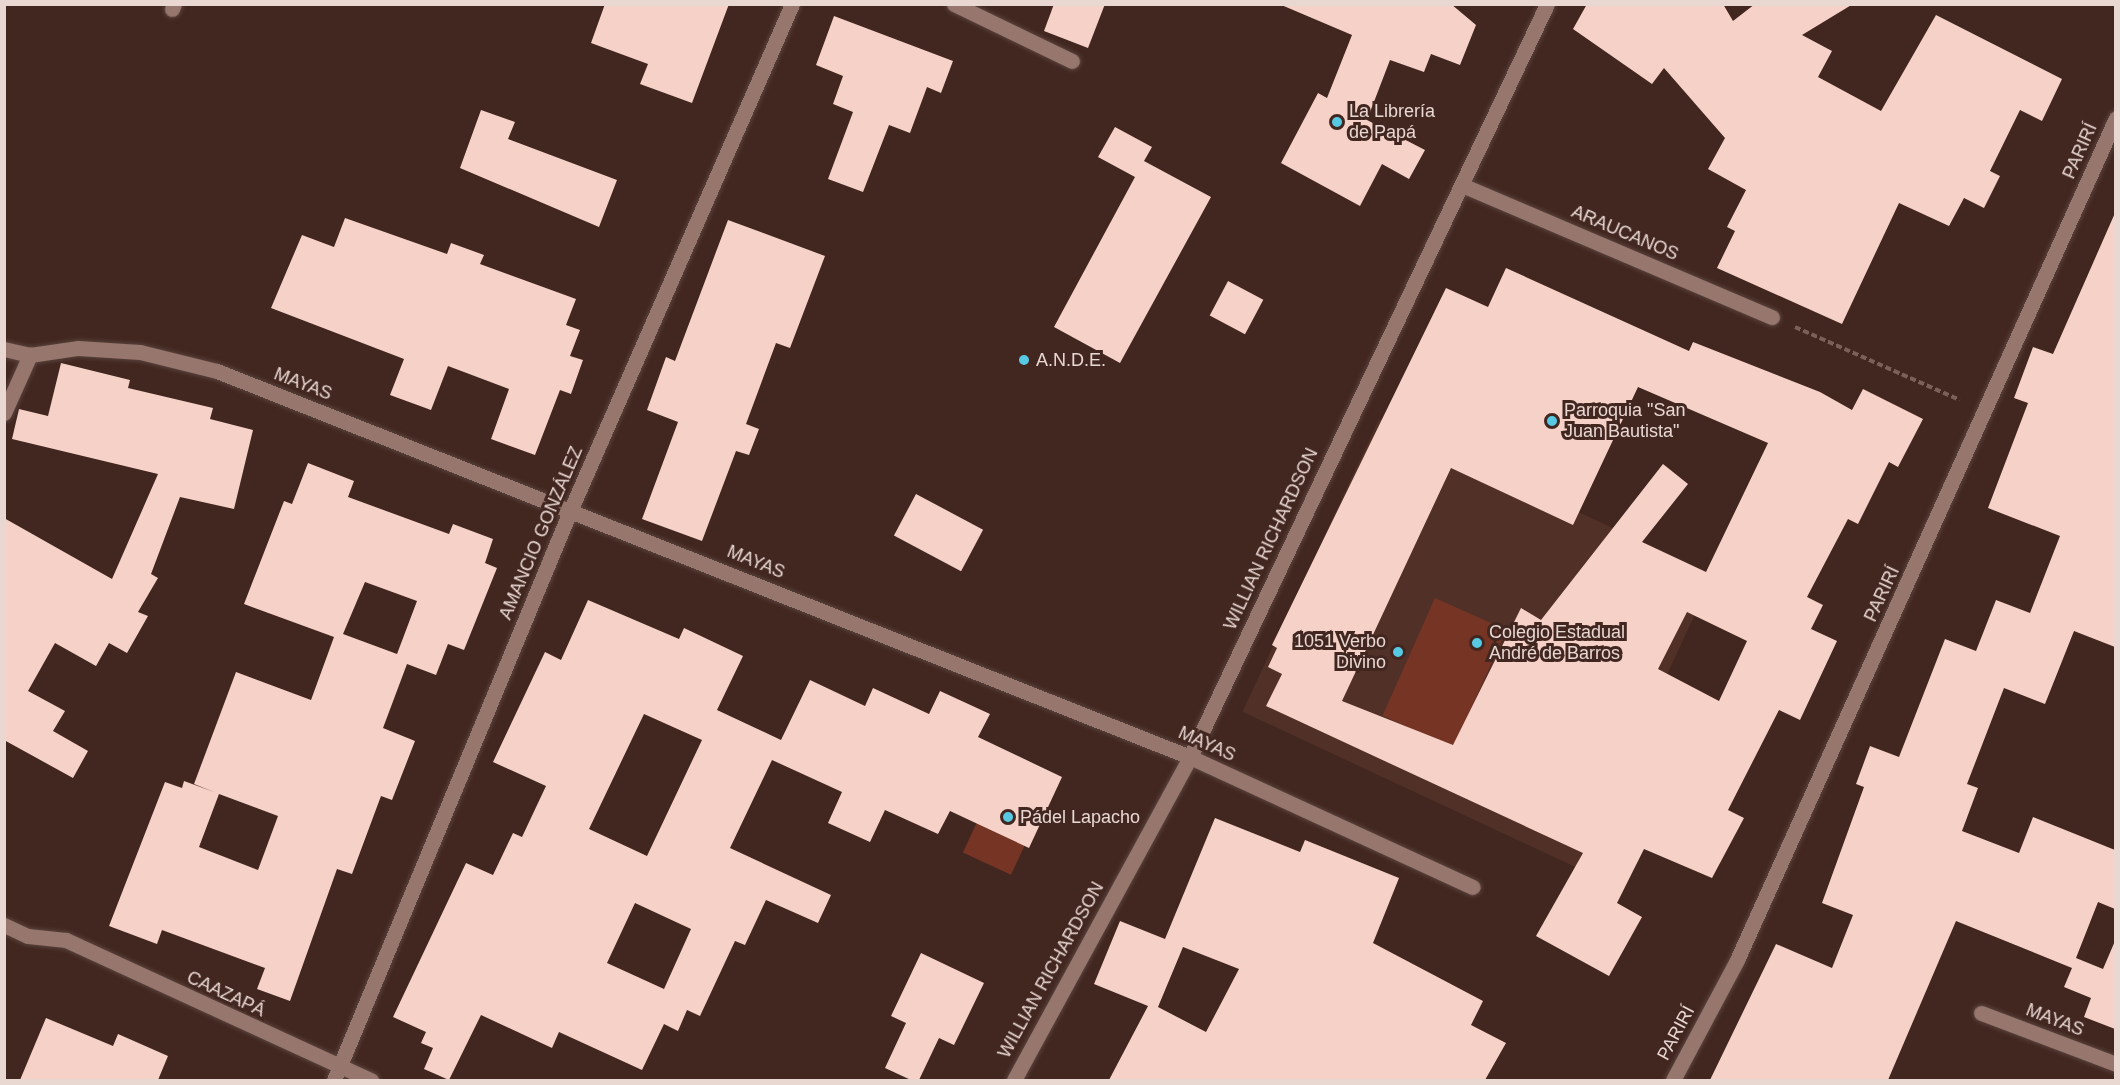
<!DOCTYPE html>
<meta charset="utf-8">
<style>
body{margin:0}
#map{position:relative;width:2120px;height:1085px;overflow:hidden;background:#422720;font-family:Arial,sans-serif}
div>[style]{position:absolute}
.built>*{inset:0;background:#513027;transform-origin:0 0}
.green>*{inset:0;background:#763524;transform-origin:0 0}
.building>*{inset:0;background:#f5d1c8;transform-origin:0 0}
.path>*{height:4px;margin-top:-2px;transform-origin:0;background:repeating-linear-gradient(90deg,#79615a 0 6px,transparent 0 9px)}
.roads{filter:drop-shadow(0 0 2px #59433d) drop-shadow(0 0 2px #59433d)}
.minor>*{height:15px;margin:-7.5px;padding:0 7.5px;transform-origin:7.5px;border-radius:7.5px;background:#96766d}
.dots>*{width:16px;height:16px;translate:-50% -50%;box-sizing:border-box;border:3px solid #422720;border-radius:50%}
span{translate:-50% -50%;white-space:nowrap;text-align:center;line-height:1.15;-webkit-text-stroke:6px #422720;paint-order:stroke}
.poi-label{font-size:18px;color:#e9d7d2}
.left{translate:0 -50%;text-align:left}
.right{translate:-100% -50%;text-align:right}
.street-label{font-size:18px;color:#e9d7d2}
.frame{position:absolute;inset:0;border:6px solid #e9d7d2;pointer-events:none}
</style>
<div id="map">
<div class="built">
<div style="left:1379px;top:419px;width:369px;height:323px;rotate:25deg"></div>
</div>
<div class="green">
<div style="left:1435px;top:598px;width:78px;height:129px;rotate:24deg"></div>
<div style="left:1006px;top:760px;width:53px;height:102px;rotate:25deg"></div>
</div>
<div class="building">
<div style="clip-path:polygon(605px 4px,729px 4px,692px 103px,640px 84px,648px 64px,591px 43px)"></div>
<div style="clip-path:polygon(1054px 4px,1105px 4px,1088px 48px,1044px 31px)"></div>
<div style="clip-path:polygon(1279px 4px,1451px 4px,1476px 25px,1460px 65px,1431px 54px,1424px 72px,1390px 60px,1367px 120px,1425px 150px,1409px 179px,1382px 164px,1360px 206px,1281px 163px,1318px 93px,1327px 98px,1352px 35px)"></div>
<div style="clip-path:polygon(1587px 4px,1723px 4px,1733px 21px,1755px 4px,1853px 4px,1802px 35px,1832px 51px,1818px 77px,1881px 111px,1936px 15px,2062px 79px,2042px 121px,2020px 110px,1990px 171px,2000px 176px,1984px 208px,1964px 198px,1949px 226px,1899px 203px,1842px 324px,1717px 268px,1735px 231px,1727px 227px,1746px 190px,1708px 169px,1725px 138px,1664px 68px,1652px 84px,1573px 29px)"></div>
<div style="clip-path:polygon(834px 16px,953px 61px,941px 93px,927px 87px,910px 133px,889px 125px,863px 192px,828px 179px,853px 112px,833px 104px,843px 76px,816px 65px)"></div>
<div style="clip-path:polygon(481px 110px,515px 122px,508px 139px,617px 180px,599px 227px,460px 168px)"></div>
<div style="clip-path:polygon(1115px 127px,1152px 147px,1144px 161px,1211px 197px,1120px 363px,1054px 327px,1135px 177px,1098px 157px)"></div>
<div style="clip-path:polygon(2115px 213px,2115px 647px,2074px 631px,2045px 704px,2004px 688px,1967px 784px,1978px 788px,1962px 831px,2019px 853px,2033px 817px,2115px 850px,2115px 909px,2098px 902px,2076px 958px,2103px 969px,2115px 941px,2115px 1029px,2084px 1017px,2091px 998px,2064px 987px,2072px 968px,1956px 921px,1888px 1080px,1710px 1080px,1776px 944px,1832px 968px,1853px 915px,1822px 903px,1864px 787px,1856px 784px,1870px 746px,1899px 757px,1945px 639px,1976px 651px,1996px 600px,2030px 613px,2060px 536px,1988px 508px,2028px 403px,2014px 398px,2033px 347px,2053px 354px)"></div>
<div style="clip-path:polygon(345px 218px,447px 254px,451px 243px,484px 255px,480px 264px,576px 299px,566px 325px,580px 330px,570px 356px,583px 360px,571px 394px,560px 390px,535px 455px,491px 439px,509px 389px,448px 366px,431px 410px,390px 395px,404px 359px,271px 308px,302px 235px,334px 247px)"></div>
<div style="clip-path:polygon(728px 220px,825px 256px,790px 348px,776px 343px,746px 424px,759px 429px,749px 455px,736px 451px,702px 541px,642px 519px,678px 422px,647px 410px,666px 357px,675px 361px)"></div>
<div style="clip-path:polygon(evenodd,1506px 268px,1689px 351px,1693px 342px,1820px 392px,1852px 410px,1863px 389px,1923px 419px,1898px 467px,1889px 462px,1858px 524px,1848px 519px,1807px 597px,1823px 605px,1811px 629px,1837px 641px,1800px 720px,1779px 710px,1728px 810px,1744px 818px,1712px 878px,1644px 849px,1617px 903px,1642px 917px,1609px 976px,1536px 936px,1583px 853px,1266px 706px,1282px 674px,1268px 667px,1277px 648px,1272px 645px,1446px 288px,1488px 307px,1506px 268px,1638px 387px,1768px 443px,1706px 572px,1642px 542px,1688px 484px,1663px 464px,1541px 620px,1521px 608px,1453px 745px,1342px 701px,1451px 468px,1573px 525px,1638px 387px,1506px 268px,1687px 612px,1747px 641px,1719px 701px,1658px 669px,1687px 612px)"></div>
<div style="left:1228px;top:281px;width:40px;height:39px;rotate:28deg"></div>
<div style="clip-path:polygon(61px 363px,130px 380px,128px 388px,213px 408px,210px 419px,253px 430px,234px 509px,180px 497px,151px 574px,158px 578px,138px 612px,148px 616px,127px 653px,109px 643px,96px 666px,55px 643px,28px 691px,65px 711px,53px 731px,88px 751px,73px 778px,4px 740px,4px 518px,112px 579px,158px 474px,12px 439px,19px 409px,48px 416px)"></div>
<div style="clip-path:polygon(evenodd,308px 463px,354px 481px,348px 497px,449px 534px,453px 524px,493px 539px,485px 563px,497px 568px,464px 650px,448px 644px,436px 675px,407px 664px,383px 728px,415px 741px,392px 800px,381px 796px,352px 874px,337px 869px,290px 1001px,257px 989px,265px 968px,162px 930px,157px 944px,109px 926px,165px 782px,182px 788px,184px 781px,214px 792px,194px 784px,236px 672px,311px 700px,334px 637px,244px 604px,284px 501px,292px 504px,308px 463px,365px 582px,417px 601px,397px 654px,343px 634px,365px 582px,308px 463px,219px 794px,278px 816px,258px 870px,199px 847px,219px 794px)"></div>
<div style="left:916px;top:494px;width:76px;height:47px;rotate:28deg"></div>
<div style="clip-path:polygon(evenodd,588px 600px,679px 639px,684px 628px,743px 656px,717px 710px,781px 740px,810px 680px,865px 706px,873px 688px,929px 714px,940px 691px,990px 714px,978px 737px,1062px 777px,1029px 848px,950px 811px,938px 834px,885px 810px,870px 842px,828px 823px,842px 792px,772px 760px,730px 848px,831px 895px,818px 923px,766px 900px,745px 945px,735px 941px,700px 1016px,687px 1010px,678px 1031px,664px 1024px,642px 1070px,559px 1032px,552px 1048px,481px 1015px,449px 1080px,424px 1069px,433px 1048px,421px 1043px,426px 1032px,393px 1017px,466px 863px,493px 875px,513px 833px,522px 837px,546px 786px,493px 762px,545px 652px,561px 660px,588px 600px,644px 714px,702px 740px,647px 856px,589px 829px,644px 714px,588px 600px,635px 903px,691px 929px,664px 989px,607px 963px,635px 903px)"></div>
<div style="clip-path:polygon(evenodd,1215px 818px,1300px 852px,1305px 840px,1399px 878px,1373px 943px,1483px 1001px,1471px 1025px,1506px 1043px,1485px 1080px,1109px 1080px,1148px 1006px,1094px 984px,1120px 921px,1165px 939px,1215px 818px,1183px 947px,1239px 969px,1206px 1032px,1158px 1007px,1183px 947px)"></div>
<div style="clip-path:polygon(921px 953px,984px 983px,954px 1045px,939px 1038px,919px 1080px,911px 1080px,885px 1068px,906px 1023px,891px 1016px)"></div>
<div style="clip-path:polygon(46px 1018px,113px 1046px,118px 1034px,168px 1056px,158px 1080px,20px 1080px)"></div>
</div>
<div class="path">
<div style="left:1795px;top:327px;width:180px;rotate:23.9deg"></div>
</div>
<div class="roads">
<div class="minor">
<div style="left:954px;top:4px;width:131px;rotate:25.8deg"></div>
<div style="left:172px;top:9px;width:5px;rotate:-68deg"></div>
<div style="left:1462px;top:185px;width:337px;rotate:23.1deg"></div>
<div style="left:4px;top:349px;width:27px;rotate:13deg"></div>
<div style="left:30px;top:355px;width:49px;rotate:-8.3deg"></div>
<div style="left:78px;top:348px;width:62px;rotate:3.7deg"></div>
<div style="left:140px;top:352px;width:79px;rotate:13.9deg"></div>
<div style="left:217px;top:371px;width:1047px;rotate:21.64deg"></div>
<div style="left:1190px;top:757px;width:311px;rotate:24.7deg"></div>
<div style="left:4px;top:413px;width:64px;rotate:-65.9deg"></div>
<div style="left:4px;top:925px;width:26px;rotate:25deg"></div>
<div style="left:28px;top:936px;width:38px;rotate:6deg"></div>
<div style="left:66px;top:940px;width:336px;rotate:24.7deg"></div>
<div style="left:1981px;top:1013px;width:144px;rotate:20.7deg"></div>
<div style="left:334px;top:1080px;width:618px;rotate:-67.46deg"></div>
<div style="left:571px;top:509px;width:551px;rotate:-66.36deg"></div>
<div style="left:1014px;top:1080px;width:368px;rotate:-61.4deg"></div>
<div style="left:1190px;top:757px;width:833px;rotate:-64.63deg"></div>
<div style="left:1673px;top:1080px;width:136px;rotate:-61.9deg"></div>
<div style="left:1737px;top:960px;width:923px;rotate:-65.77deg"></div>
</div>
</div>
<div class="dots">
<div style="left:1337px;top:122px;background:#58c9e3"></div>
<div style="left:1024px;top:360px;background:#58c9e3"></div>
<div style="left:1552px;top:421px;background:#58c9e3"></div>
<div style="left:1477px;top:643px;background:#58c9e3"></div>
<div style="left:1398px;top:652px;background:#58c9e3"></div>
<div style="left:1008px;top:817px;background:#58c9e3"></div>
</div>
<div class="poi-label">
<span class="left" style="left:1349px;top:122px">La Librería<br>de Papá</span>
<span class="left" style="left:1036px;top:360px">A.N.D.E.</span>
<span class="left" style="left:1564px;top:421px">Parroquia "San<br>Juan Bautista"</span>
<span class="left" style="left:1489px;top:643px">Colegio Estadual<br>André de Barros</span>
<span class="right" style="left:1386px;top:652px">1051 Verbo<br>Divino</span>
<span class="left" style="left:1020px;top:817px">Pádel Lapacho</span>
</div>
<div class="street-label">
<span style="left:2080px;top:151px;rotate:-66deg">PARIRÍ</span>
<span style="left:1625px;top:233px;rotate:23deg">ARAUCANOS</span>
<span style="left:303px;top:384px;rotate:21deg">MAYAS</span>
<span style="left:541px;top:533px;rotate:-67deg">AMANCIO GONZÁLEZ</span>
<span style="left:1271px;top:539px;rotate:-65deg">WILLIAN RICHARDSON</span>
<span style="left:756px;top:562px;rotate:22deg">MAYAS</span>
<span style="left:1882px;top:594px;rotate:-65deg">PARIRÍ</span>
<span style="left:1207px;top:744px;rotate:24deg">MAYAS</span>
<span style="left:1051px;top:970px;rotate:-61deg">WILLIAN RICHARDSON</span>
<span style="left:226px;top:994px;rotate:25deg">CAAZAPÁ</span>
<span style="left:2055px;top:1020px;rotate:21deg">MAYAS</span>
<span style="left:1676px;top:1033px;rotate:-62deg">PARIRÍ</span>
</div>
<div class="frame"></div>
</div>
